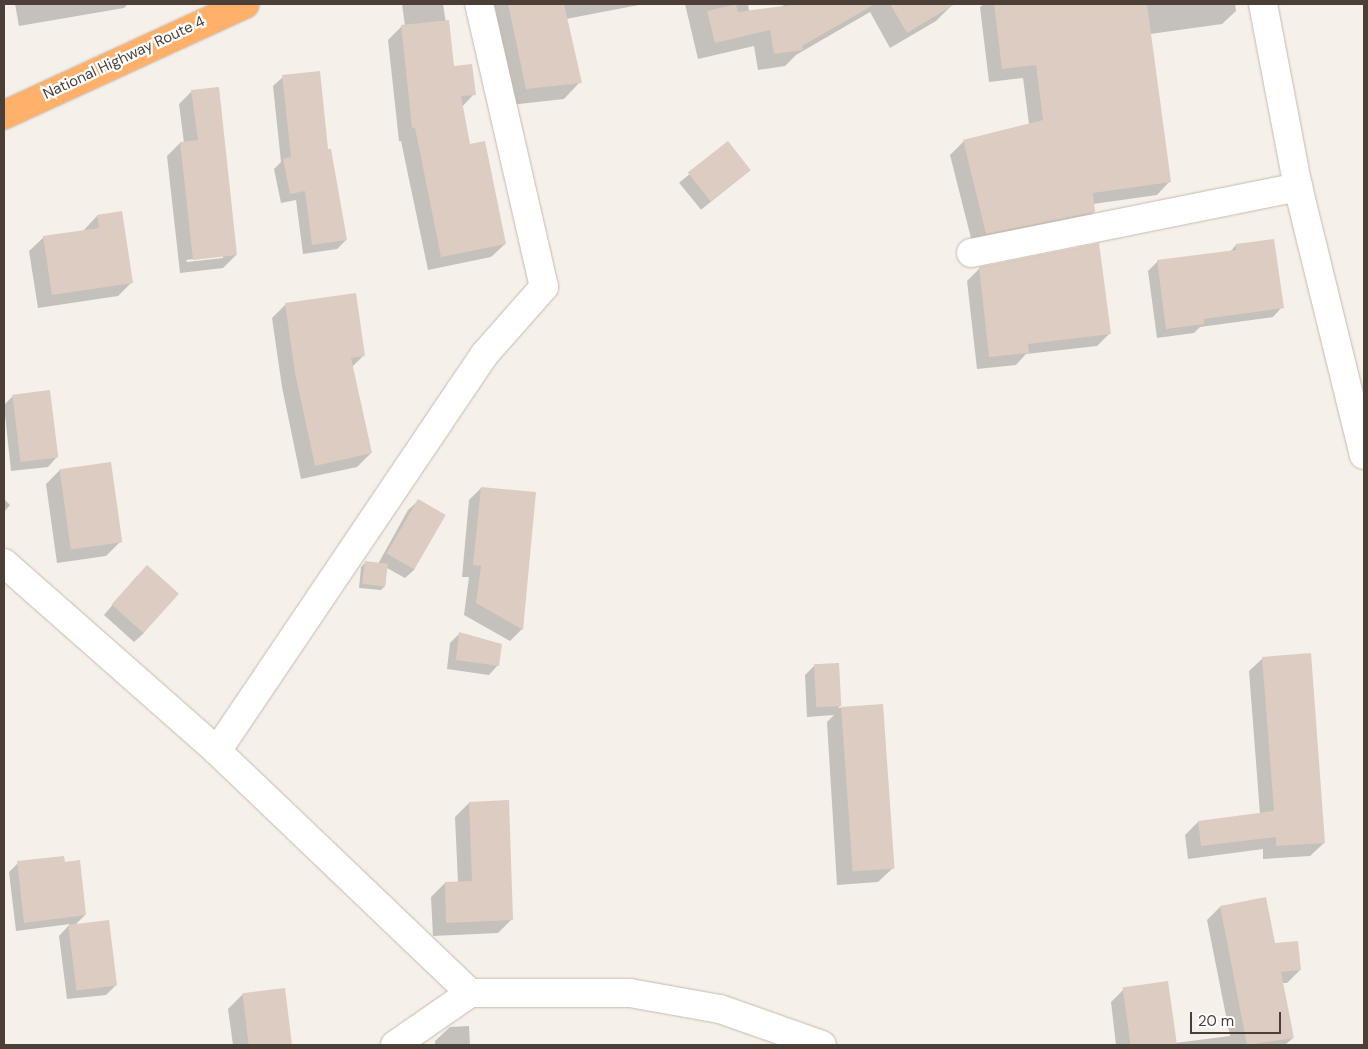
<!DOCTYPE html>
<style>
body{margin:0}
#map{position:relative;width:1368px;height:1049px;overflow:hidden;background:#f6f0ea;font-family:"DM Sans",sans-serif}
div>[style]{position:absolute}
.shadow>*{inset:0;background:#0003;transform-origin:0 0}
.building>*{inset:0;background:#dcccc1;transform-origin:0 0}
.roads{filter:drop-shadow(0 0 1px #c6b9ae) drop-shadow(0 0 1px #c6b9ae)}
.minor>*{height:28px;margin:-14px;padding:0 14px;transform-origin:14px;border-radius:14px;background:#fff}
.highway>*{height:28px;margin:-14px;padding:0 14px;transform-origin:14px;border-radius:14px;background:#ffb16c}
span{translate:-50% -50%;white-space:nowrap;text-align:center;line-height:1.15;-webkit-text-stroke:4.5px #fff;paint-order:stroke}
.street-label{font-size:15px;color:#4b3f37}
.frame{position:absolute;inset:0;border:5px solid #4b3f37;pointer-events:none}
.scale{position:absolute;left:1190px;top:1012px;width:91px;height:22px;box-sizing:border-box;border:2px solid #4b3f37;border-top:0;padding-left:6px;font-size:15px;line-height:18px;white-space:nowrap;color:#4b3f37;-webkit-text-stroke:4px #fff;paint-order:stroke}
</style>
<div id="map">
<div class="shadow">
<div style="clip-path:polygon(15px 4px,128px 4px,124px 8px,19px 26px)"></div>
<div style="clip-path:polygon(402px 4px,443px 4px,453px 68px,474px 94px,462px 107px,469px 145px,505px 244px,491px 257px,428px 270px,401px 141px,399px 141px,388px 40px,401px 27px,405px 26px)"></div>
<div style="clip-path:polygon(494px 4px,644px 4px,566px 19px,580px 82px,564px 99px,510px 105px,489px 9px)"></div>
<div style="clip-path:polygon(685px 4px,748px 4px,749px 11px,779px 8px,786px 4px,953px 4px,936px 21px,890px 48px,870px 12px,796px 55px,785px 66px,758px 70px,754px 46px,698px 59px)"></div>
<div style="clip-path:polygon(984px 4px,1235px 4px,1236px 11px,1222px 24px,1150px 34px,1170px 181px,1157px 195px,1093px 204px,1094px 212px,1081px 225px,973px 246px,950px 155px,964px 141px,1029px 124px,1023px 78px,989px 82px,980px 7px)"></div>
<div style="clip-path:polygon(283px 77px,327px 151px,346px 240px,337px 249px,303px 254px,296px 200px,281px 203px,274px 169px,281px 162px,273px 86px)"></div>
<div style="clip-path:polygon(evenodd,192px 91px,236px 255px,223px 268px,180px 273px,167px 156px,180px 143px,184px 143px,179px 104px,192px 91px,223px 255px,223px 258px,187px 262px,186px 260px,223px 255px)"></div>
<div style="left:728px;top:143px;width:35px;height:63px;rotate:51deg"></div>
<div style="clip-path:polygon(97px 216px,132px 282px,118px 296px,38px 308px,29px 251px,44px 237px,83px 231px)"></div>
<div style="clip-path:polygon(1236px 245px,1282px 307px,1273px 317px,1200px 327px,1194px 333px,1157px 338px,1148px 271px,1158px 261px,1230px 252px)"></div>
<div style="clip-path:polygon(980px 268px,1109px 334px,1097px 346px,1026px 354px,1016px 365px,977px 369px,967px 281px)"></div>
<div style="clip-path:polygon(286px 304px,363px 356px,352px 367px,371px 453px,357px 467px,301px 479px,282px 387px,272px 318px)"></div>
<div style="clip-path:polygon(13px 396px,57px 457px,48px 467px,11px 471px,4px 405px)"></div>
<div style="clip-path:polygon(60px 470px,120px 542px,106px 556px,57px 563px,46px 484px)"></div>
<div style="clip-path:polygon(481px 488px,522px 629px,510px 641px,464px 615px,469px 577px,462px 577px,469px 500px)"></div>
<div style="clip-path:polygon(4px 499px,10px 505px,4px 512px)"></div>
<div style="clip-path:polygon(418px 501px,415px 569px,405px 578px,387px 568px,385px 586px,381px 590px,359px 588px,361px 567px,365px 563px,378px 564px,408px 510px)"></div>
<div style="clip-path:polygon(137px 576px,144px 633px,134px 642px,104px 615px)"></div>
<div style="clip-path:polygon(460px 633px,498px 665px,489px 675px,447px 669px,450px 643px)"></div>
<div style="clip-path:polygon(1263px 658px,1324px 843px,1310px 856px,1263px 859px,1263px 849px,1188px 859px,1185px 835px,1198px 822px,1260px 814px,1249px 671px)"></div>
<div style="clip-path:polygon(814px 666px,840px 706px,838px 708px,882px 705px,893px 868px,878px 882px,837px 885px,827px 722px,834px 715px,807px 717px,805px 675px)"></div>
<div style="clip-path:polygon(469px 803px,512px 919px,498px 933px,433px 936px,431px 897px,445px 883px,458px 883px,455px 817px)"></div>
<div style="clip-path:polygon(18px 863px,85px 915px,74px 926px,116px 985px,106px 995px,67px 999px,59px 936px,70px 924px,16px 931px,9px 872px)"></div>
<div style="clip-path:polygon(1220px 907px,1274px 944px,1300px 970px,1287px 983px,1282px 983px,1293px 1038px,1285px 1045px,1116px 1045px,1111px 1002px,1124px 989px,1175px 1043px,1230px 1036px,1207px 920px)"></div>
<div style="clip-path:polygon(284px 990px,291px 1045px,233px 1045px,228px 1009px,242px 995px)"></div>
<div style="clip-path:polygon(469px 1026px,470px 1045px,435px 1045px,435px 1041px,450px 1027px)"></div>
</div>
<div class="building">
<div style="clip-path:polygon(508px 4px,564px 4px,582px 83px,526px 89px)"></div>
<div style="clip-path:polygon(736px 4px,738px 12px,799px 4px,875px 4px,802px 46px,803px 50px,774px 54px,770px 30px,715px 43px,707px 11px)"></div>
<div style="clip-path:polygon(890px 4px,955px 4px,907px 33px)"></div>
<div style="clip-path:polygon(994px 4px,1147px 4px,1171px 182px,1093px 193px,1095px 212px,986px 234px,963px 140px,1043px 120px,1036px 65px,1002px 69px)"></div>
<div style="clip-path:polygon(449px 20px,454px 66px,472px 64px,476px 95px,461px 96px,470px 144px,485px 141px,506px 244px,441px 257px,415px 128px,412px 128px,401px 25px)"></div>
<div style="clip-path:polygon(320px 71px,328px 149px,331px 149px,347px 240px,312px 245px,305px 191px,290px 194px,283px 159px,291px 157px,282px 75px)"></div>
<div style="clip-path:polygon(219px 87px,237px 255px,193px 260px,180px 142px,198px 140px,191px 90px)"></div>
<div style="left:728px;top:141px;width:37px;height:51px;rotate:52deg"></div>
<div style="clip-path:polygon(122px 211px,133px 283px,52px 295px,43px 236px,99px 228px,97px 215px)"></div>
<div style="clip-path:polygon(1274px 239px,1284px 308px,1204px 319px,1204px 324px,1166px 329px,1157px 260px,1236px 250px,1236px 244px)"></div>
<div style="clip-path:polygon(1099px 243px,1111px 334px,1028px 344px,1029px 353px,989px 357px,979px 267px)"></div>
<div style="clip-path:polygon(356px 293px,365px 356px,351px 358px,372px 453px,315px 466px,295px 373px,285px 303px)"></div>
<div style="left:50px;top:390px;width:68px;height:38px;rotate:83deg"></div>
<div style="left:111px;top:462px;width:81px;height:52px;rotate:82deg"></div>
<div style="clip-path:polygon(481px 487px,536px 492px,523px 630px,476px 603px,481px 566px,473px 565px)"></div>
<div style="left:418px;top:499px;width:32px;height:63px;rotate:30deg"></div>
<div style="left:365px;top:561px;width:23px;height:23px;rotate:7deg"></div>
<div style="left:147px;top:565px;width:43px;height:53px;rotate:42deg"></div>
<div style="clip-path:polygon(459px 632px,502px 644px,499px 666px,456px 660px)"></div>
<div style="clip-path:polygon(1311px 653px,1325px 843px,1276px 846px,1276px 837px,1201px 846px,1198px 821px,1274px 811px,1262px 657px)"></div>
<div style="left:839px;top:663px;width:43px;height:25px;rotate:87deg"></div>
<div style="left:883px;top:704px;width:165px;height:42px;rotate:86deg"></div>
<div style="clip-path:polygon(509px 800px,513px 920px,446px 923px,445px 882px,472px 881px,469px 802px)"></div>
<div style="clip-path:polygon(64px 856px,65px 862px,80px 860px,86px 915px,24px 923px,17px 861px)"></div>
<div style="clip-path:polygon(1266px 897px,1275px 943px,1298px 941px,1301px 970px,1281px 972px,1294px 1038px,1247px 1045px,1220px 906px)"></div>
<div style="left:109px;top:920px;width:66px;height:41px;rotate:83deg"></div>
<div style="left:1168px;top:981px;width:65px;height:46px;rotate:82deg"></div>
<div style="left:285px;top:988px;width:57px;height:43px;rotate:83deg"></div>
</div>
<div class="roads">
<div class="minor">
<div style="left:1263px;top:4px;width:186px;rotate:79.2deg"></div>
<div style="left:1298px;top:187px;width:276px;rotate:76.2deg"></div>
<div style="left:971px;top:253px;width:334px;rotate:-11.4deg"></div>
<div style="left:4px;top:563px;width:284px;rotate:41.4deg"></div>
<div style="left:217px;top:751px;width:350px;rotate:43.7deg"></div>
<div style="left:217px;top:751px;width:478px;rotate:-56deg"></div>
<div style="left:484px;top:355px;width:91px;rotate:-48.6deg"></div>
<div style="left:544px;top:287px;width:290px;rotate:-102.9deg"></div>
<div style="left:395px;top:1045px;width:91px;rotate:-34.7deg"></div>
<div style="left:470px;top:993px;width:160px"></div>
<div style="left:630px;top:993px;width:91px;rotate:10.1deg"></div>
<div style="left:720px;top:1009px;width:108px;rotate:19.4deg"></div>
</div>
<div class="highway">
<div style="left:4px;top:115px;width:265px;rotate:-24.7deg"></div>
</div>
</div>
<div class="street-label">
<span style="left:124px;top:58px;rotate:-25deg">National Highway Route 4</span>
</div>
<div class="frame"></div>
<div class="scale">20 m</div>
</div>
